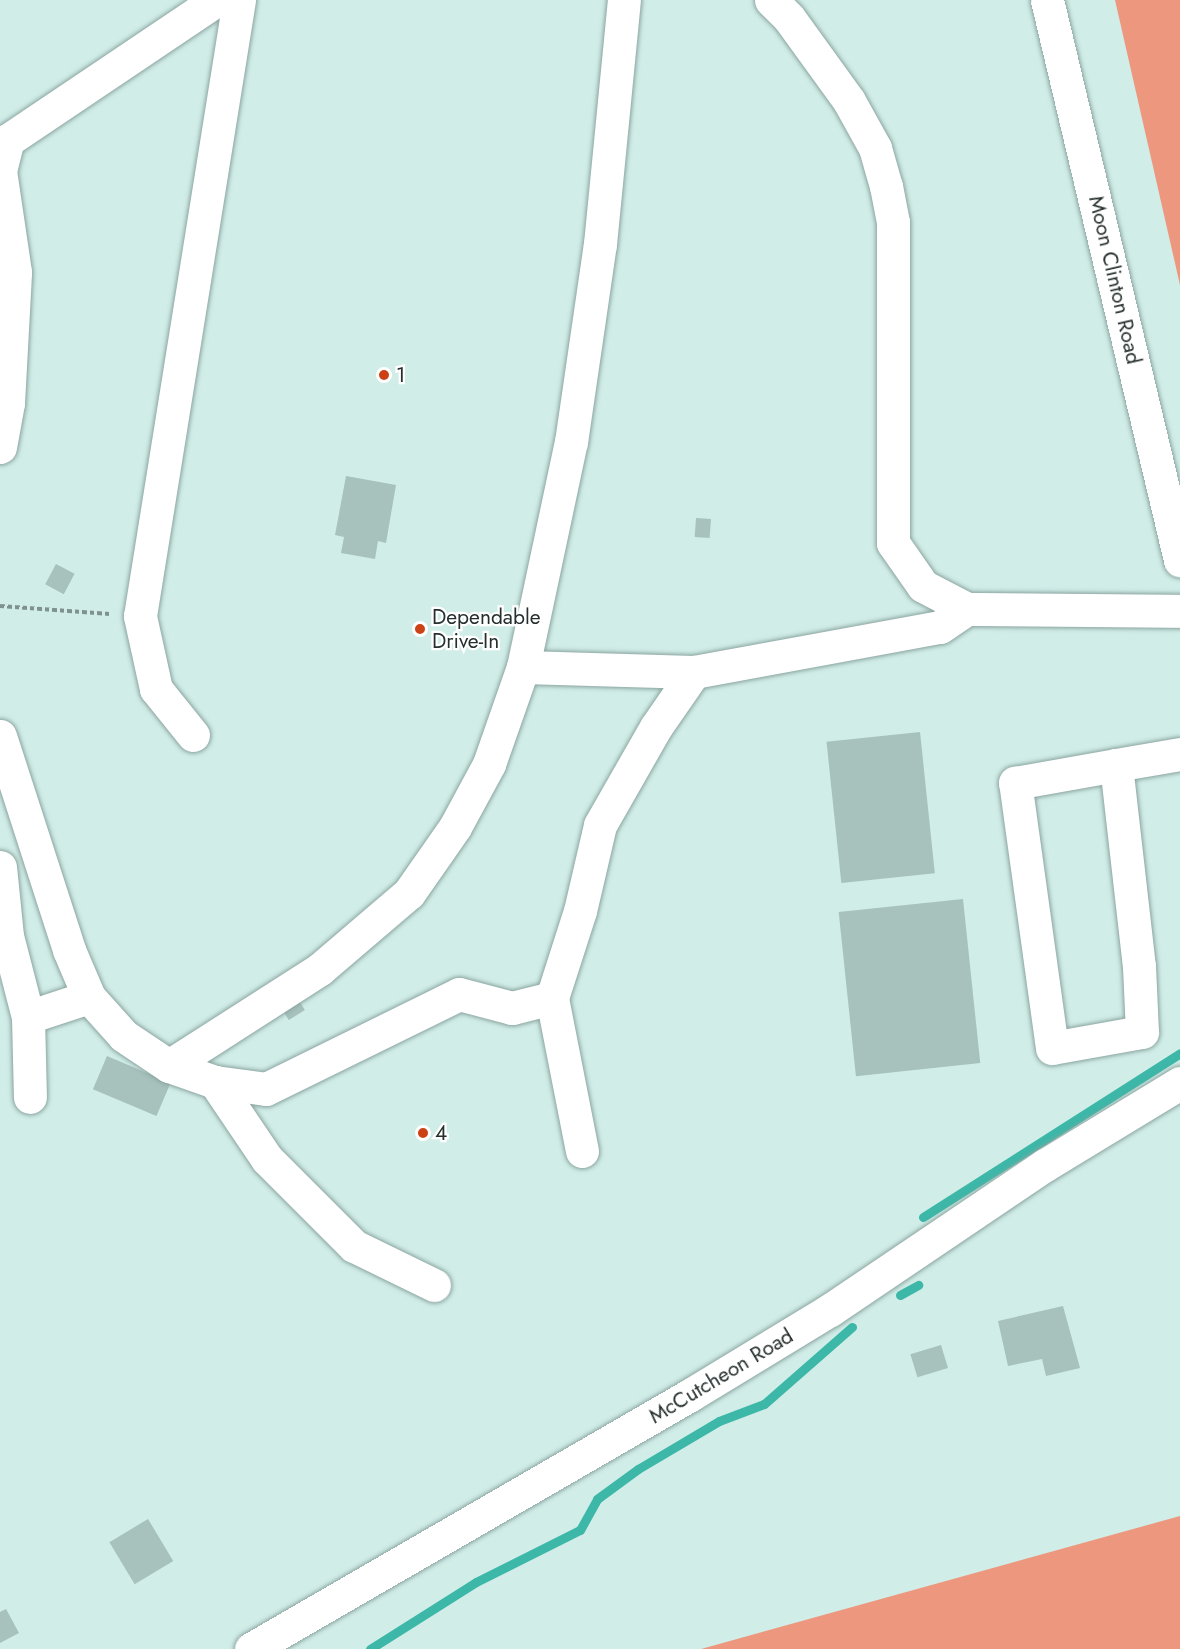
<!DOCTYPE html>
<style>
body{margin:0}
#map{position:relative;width:1180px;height:1649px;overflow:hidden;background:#d1ede8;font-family:Jost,sans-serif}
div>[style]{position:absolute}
.forest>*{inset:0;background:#ed977f}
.stream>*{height:9px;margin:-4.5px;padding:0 4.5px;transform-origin:4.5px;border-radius:4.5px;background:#3cb7a8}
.building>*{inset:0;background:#a7c1bd;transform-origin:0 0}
.path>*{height:4px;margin-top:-2px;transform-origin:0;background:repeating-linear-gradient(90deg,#7f928e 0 4.5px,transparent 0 7.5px)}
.roads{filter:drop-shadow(0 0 2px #8ba5a0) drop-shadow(0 0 2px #8ba5a0)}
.minor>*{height:33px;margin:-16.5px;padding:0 16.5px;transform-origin:16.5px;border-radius:16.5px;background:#fff}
.dots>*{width:16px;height:16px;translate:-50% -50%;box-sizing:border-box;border:3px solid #fff;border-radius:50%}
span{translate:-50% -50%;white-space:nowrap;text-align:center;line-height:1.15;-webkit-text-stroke:4.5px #fff;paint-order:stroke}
.street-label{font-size:21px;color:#252f2d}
.poi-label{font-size:21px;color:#252f2d}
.left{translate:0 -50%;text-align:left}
</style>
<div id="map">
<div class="forest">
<div style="clip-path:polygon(1115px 0,1180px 0,1180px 285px)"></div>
<div style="clip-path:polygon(1180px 1516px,1180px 1649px,701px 1649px)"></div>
</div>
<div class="stream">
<div style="left:923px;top:1217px;width:305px;rotate:-32.5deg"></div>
<div style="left:900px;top:1295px;width:21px;rotate:-29deg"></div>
<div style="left:370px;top:1649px;width:125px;rotate:-32.3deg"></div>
<div style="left:476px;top:1582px;width:116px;rotate:-26.6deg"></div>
<div style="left:580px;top:1530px;width:35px;rotate:-61deg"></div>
<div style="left:597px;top:1499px;width:51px;rotate:-36.2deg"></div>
<div style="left:638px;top:1469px;width:94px;rotate:-30.7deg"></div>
<div style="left:719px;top:1421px;width:48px;rotate:-20.7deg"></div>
<div style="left:764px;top:1404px;width:117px;rotate:-41.2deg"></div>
</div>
<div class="building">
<div style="clip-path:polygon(346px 476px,396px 485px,386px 543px,378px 541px,375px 559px,341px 553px,344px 537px,335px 535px)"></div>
<div style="left:696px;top:518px;width:15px;height:19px;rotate:4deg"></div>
<div style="left:56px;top:564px;width:21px;height:23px;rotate:28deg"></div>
<div style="left:920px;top:732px;width:142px;height:94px;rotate:84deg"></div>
<div style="left:963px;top:899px;width:165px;height:125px;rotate:84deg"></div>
<div style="left:298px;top:999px;width:13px;height:19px;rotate:58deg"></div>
<div style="left:107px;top:1056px;width:69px;height:36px;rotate:23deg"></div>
<div style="clip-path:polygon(1063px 1306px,1080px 1368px,1046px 1376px,1042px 1359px,1008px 1366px,998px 1321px)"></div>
<div style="left:941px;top:1345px;width:24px;height:32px;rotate:73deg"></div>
<div style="left:148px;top:1519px;width:49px;height:45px;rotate:59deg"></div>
<div style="clip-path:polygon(6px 1609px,19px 1633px,0 1643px,0 1612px)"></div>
</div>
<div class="path">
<div style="left:0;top:606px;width:110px;rotate:4.2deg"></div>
</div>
<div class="roads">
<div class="minor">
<div style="left:771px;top:0;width:25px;rotate:45deg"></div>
<div style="left:789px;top:18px;width:102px;rotate:54.1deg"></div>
<div style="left:849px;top:101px;width:54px;rotate:61deg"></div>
<div style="left:875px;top:148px;width:40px;rotate:74deg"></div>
<div style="left:886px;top:186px;width:37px;rotate:79deg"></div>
<div style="left:893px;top:222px;width:321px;rotate:90deg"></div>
<div style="left:893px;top:543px;width:52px;rotate:55.1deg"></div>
<div style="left:923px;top:586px;width:50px;rotate:27.6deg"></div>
<div style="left:967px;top:609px;width:213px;rotate:0.5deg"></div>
<div style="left:1047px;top:0;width:576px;rotate:76.64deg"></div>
<div style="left:0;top:447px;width:45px;rotate:-79.7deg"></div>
<div style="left:8px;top:403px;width:131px;rotate:-86.9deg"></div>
<div style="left:15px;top:272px;width:102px;rotate:-98.4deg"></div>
<div style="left:0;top:171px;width:32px;rotate:-76deg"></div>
<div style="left:8px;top:140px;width:251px;rotate:-33.9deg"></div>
<div style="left:523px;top:667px;width:230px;rotate:-78deg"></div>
<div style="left:571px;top:442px;width:200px;rotate:-81.7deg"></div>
<div style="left:600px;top:244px;width:245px;rotate:-84.4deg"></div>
<div style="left:193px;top:735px;width:59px;rotate:-128.8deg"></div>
<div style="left:156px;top:689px;width:75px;rotate:-102.4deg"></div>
<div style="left:140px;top:616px;width:624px;rotate:-80.87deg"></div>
<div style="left:0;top:736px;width:225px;rotate:72.1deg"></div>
<div style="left:69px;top:950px;width:51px;rotate:66.9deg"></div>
<div style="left:89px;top:997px;width:52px;rotate:48.1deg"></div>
<div style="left:124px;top:1036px;width:54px;rotate:33.7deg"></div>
<div style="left:169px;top:1066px;width:49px;rotate:19.2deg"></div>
<div style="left:215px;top:1082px;width:51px;rotate:7.8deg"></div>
<div style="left:266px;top:1089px;width:215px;rotate:-26.2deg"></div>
<div style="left:459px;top:994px;width:55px;rotate:14.8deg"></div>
<div style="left:512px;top:1008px;width:41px;rotate:-14deg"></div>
<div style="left:552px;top:998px;width:91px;rotate:-72.2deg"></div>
<div style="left:580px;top:911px;width:88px;rotate:-76.9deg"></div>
<div style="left:600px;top:825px;width:113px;rotate:-60.3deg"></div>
<div style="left:656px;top:727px;width:67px;rotate:-55.4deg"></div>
<div style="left:694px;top:672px;width:250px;rotate:-10.4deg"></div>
<div style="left:940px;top:627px;width:32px;rotate:-34deg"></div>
<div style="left:1116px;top:765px;width:202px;rotate:83.5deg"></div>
<div style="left:1139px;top:966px;width:66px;rotate:87.4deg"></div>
<div style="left:1142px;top:1032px;width:91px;rotate:169.9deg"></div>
<div style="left:1052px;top:1048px;width:268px;rotate:-97.9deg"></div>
<div style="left:1015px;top:783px;width:103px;rotate:-10.1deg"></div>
<div style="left:1116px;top:765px;width:65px;rotate:-9.8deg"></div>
<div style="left:0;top:867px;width:69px;rotate:84.2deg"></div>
<div style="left:7px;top:936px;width:84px;rotate:75.5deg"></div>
<div style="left:28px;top:1017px;width:80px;rotate:88.6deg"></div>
<div style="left:552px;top:998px;width:156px;rotate:78.9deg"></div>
<div style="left:28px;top:1017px;width:64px;rotate:-18.2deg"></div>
<div style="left:169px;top:1066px;width:179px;rotate:-32.7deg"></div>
<div style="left:320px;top:969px;width:117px;rotate:-40.5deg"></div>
<div style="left:409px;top:893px;width:80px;rotate:-55.1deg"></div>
<div style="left:455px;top:827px;width:72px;rotate:-61.6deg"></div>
<div style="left:489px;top:764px;width:103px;rotate:-70.7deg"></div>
<div style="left:523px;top:667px;width:171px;rotate:1.7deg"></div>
<div style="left:215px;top:1082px;width:93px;rotate:56deg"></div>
<div style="left:267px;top:1159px;width:123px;rotate:45deg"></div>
<div style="left:354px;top:1246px;width:89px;rotate:26deg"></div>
<div style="left:251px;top:1649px;width:507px;rotate:-30.05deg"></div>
<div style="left:690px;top:1395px;width:164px;rotate:-31.3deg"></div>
<div style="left:830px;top:1310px;width:259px;rotate:-34deg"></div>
<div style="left:1045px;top:1165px;width:158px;rotate:-31.3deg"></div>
</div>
</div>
<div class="dots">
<div style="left:384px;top:375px;background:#cb4315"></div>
<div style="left:420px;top:629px;background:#cb4315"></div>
<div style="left:423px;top:1133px;background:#cb4315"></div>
</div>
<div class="street-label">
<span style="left:1115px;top:280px;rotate:77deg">Moon Clinton Road</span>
<span style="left:721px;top:1376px;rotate:-31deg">McCutcheon Road</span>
</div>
<div class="poi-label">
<span class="left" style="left:396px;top:375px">1</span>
<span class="left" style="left:432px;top:629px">Dependable<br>Drive-In</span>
<span class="left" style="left:435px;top:1133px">4</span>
</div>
</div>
